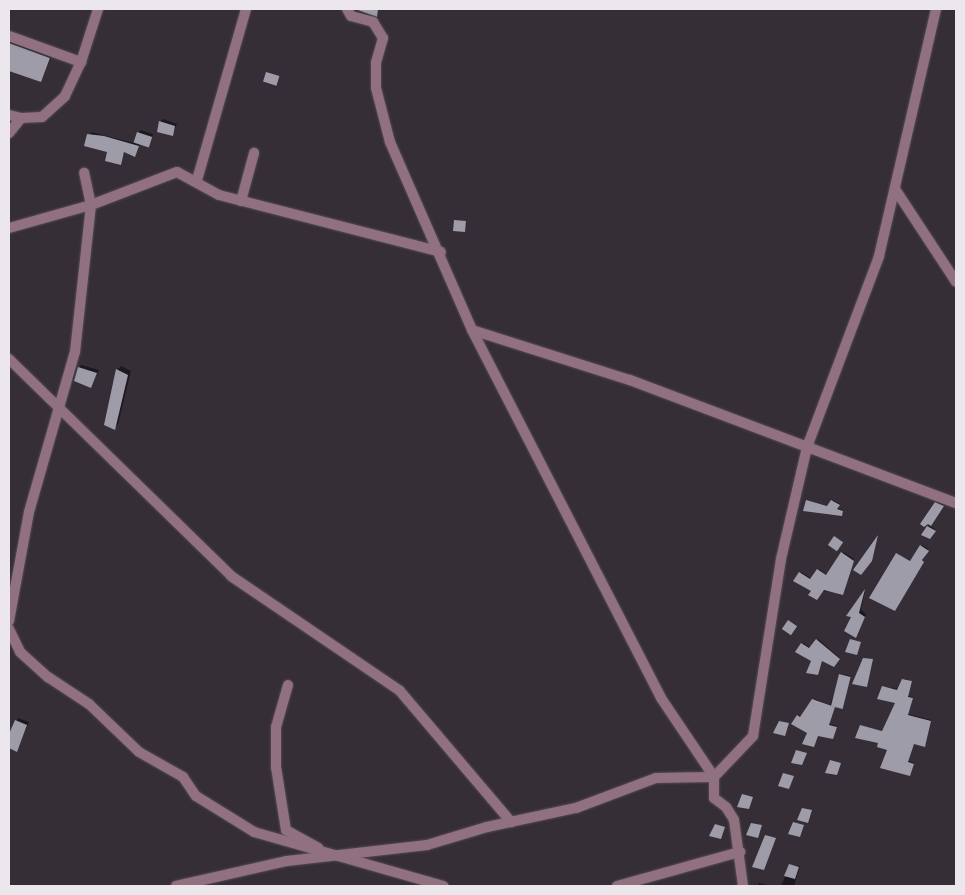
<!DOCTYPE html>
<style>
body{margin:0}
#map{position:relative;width:965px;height:895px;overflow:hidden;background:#362e37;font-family:Literata,serif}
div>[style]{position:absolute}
.shadow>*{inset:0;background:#0007}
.building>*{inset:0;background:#9f9caa;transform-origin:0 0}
.roads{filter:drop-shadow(0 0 1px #534c54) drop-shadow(0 0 1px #534c54)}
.street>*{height:10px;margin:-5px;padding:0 5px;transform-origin:5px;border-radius:5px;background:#917080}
span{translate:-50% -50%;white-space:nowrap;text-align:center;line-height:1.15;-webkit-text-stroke:5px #1b181c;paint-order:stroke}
.frame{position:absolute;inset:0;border:10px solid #ece7ed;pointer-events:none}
</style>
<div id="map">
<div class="shadow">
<div style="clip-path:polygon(9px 38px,52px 55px,41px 81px,9px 70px)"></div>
<div style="clip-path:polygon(163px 119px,177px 124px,172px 135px,160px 122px)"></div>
<div style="clip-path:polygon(140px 130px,153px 134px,150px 143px,148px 146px,140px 143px,136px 153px,125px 151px,120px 163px,109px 151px,86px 145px,91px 132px,134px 143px)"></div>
<div style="clip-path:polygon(81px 365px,99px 370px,91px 387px,79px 368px)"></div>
<div style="clip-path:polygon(121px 366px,131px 371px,118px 424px,114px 428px,117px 370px)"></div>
<div style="clip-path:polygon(833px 500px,840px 504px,837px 508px,843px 510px,842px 514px,807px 501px,829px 506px)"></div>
<div style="clip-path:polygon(937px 502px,944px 505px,930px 526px,936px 530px,929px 538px,923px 534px,931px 524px)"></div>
<div style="clip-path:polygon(922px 545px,928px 549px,922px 559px,924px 561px,895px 609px,897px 554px,911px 561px)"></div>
<div style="clip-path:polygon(843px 552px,854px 559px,843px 592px,813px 591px,795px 580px,801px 572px,812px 579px,819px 569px,827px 575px)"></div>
<div style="clip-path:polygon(865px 591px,861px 610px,866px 614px,857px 635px,853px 616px,848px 615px)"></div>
<div style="clip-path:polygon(818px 639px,840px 658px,833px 666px,823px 659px,818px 673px,812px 661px,797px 652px,803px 643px,811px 648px)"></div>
<div style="clip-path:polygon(841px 674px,851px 676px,842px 705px,835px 705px,829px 724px,837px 726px,833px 737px,809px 733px,792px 723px,798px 715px,802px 717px,815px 699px,830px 705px)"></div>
<div style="clip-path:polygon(904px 679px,912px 681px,908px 696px,913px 697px,908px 714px,931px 720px,926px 744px,914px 743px,908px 761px,914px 763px,910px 775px,889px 749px,861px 726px,884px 731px,896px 702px,884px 687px,899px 689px)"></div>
<div style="clip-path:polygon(18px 718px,29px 722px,17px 750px,9px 747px,9px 738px)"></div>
<div style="clip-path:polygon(790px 865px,800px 866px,794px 886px,781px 886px)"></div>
<div style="clip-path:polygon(759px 883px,771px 886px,757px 886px)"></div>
</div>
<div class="building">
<div style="clip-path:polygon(355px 9px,378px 9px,377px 17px)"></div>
<div style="clip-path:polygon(9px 43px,50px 58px,41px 82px,9px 71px)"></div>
<div style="left:266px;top:72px;width:14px;height:10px;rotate:17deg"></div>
<div style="clip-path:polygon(159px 121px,175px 126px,173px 136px,157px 132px)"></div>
<div style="left:137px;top:132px;width:16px;height:11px;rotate:18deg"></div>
<div style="clip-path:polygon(87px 134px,104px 136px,139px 146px,135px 157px,124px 152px,121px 165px,105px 161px,107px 152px,84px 146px)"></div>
<div style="left:454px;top:220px;width:12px;height:11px;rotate:5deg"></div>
<div style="clip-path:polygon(78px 367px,97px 373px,91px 388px,74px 381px)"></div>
<div style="clip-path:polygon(116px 369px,128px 375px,115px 430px,104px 425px)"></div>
<div style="clip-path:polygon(806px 500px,827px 506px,831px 500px,840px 505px,837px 509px,843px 511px,842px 516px,803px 511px)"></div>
<div style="clip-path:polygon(935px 502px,944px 506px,931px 526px,928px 524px,924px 527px,920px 524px)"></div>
<div style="clip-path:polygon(927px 526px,936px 531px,930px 539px,921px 535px)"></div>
<div style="clip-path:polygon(878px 535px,872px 561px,861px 575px,853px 570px)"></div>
<div style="left:834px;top:536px;width:11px;height:11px;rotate:34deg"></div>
<div style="clip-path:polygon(920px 545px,929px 551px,922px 560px,924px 562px,895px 611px,869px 598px,896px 553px,910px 561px)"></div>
<div style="clip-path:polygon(841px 552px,854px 561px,843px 595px,824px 590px,817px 600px,808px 595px,811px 591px,793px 581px,799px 572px,810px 579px,817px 569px,826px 575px)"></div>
<div style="clip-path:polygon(865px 589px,859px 613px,865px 617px,856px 638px,844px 631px,851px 617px,846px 616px)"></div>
<div style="left:788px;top:620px;width:11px;height:11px;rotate:34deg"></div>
<div style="clip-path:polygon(816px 639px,840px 659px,834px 667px,822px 661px,818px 675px,806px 673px,811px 661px,795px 652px,801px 643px,809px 648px)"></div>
<div style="clip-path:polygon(850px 639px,861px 642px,857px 655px,845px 652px)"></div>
<div style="clip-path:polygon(863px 658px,873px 659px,867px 687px,852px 684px)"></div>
<div style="left:839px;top:674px;width:12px;height:33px;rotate:14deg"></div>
<div style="clip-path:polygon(902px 679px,912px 681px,908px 697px,913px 698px,908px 715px,931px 721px,925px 747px,914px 744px,908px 762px,914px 764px,910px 776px,880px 768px,887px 750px,877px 747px,878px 743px,855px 738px,860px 725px,882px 731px,895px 703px,877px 699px,882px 686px,897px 690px)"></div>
<div style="clip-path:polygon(812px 699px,835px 707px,829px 725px,837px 727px,833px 739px,818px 736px,814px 747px,802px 744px,807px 733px,791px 724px,797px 715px,800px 717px)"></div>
<div style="clip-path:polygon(15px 720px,27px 725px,17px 752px,9px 748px,9px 734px)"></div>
<div style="clip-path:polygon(779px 721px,789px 723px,785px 736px,773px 733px)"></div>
<div style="clip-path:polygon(796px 750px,807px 753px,802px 765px,791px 763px)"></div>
<div style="clip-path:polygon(830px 760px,841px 763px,837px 775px,825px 773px)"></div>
<div style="clip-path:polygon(783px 773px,794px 776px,789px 789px,778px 786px)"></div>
<div style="clip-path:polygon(742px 794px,753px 797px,749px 809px,737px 807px)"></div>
<div style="clip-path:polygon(802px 808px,812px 810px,808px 823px,797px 820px)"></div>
<div style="clip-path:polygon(793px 822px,804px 825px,800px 837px,788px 834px)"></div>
<div style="clip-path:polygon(751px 823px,762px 825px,758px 838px,746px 835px)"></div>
<div style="clip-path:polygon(715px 824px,725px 827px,721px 839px,709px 836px)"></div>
<div style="clip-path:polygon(765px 835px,776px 838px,764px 870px,752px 867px)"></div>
<div style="clip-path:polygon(789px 864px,799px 867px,795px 879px,784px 876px)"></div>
</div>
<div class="roads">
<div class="street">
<div style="left:347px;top:9px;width:8px;rotate:60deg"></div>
<div style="left:351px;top:16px;width:23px;rotate:15deg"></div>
<div style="left:373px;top:22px;width:19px;rotate:58deg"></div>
<div style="left:383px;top:38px;width:25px;rotate:106deg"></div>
<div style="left:376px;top:62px;width:26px;rotate:90deg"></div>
<div style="left:376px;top:88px;width:56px;rotate:75.5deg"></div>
<div style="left:390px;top:142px;width:205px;rotate:66.4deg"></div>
<div style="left:472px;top:330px;width:414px;rotate:62.8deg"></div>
<div style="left:661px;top:698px;width:95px;rotate:56.1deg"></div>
<div style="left:714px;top:777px;width:21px;rotate:90deg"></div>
<div style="left:714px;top:798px;width:15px;rotate:37deg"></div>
<div style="left:726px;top:807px;width:15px;rotate:58deg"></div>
<div style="left:734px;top:820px;width:67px;rotate:82.2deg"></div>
<div style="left:9px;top:36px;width:77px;rotate:19.9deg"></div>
<div style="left:9px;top:115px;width:12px;rotate:14deg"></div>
<div style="left:9px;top:133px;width:19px;rotate:-51deg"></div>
<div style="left:21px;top:118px;width:21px;rotate:-3deg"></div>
<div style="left:42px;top:117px;width:31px;rotate:-42deg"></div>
<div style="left:65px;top:96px;width:38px;rotate:-65deg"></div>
<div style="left:81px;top:62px;width:56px;rotate:-72.2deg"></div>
<div style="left:197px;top:180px;width:178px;rotate:-74deg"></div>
<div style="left:895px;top:189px;width:111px;rotate:56.7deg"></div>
<div style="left:241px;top:201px;width:50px;rotate:-74.8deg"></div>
<div style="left:9px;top:228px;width:85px;rotate:-15.7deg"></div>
<div style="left:91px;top:205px;width:92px;rotate:-21deg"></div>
<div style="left:177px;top:172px;width:48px;rotate:28.7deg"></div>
<div style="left:219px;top:195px;width:229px;rotate:14.4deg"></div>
<div style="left:472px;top:330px;width:166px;rotate:17.6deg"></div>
<div style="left:630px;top:380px;width:348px;rotate:20.7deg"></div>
<div style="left:9px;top:359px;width:310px;rotate:44.3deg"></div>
<div style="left:231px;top:576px;width:204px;rotate:34.2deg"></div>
<div style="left:400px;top:691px;width:172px;rotate:49.7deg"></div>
<div style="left:9px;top:621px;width:111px;rotate:-79.6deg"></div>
<div style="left:29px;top:512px;width:166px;rotate:-74deg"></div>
<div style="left:75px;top:352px;width:148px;rotate:-83.8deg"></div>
<div style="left:91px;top:205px;width:33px;rotate:-102deg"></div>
<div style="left:9px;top:629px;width:25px;rotate:64deg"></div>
<div style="left:20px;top:652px;width:38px;rotate:42deg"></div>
<div style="left:48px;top:677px;width:49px;rotate:33.4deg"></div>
<div style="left:89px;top:704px;width:69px;rotate:43.8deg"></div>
<div style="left:139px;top:752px;width:51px;rotate:29.6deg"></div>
<div style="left:183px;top:777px;width:23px;rotate:56deg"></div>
<div style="left:196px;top:796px;width:68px;rotate:31.8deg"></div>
<div style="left:254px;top:832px;width:197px;rotate:15.9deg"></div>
<div style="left:288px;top:685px;width:44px;rotate:105.9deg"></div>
<div style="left:276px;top:727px;width:40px;rotate:90deg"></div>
<div style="left:276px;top:767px;width:64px;rotate:81deg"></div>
<div style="left:286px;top:830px;width:37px;rotate:29deg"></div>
<div style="left:176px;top:886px;width:114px;rotate:-12.7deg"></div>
<div style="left:287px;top:861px;width:141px;rotate:-6.5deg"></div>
<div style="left:427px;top:845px;width:63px;rotate:-16.7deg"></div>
<div style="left:487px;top:827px;width:91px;rotate:-12.1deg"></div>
<div style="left:576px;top:808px;width:85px;rotate:-20.6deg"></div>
<div style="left:656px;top:778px;width:58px;rotate:-1deg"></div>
<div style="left:714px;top:777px;width:57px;rotate:-46.4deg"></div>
<div style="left:753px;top:736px;width:179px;rotate:-81deg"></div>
<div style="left:781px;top:559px;width:115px;rotate:-76.9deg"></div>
<div style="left:807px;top:447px;width:204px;rotate:-69.3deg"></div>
<div style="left:879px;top:256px;width:253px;rotate:-77deg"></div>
<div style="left:617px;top:886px;width:128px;rotate:-15.5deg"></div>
</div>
</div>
<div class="frame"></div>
</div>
